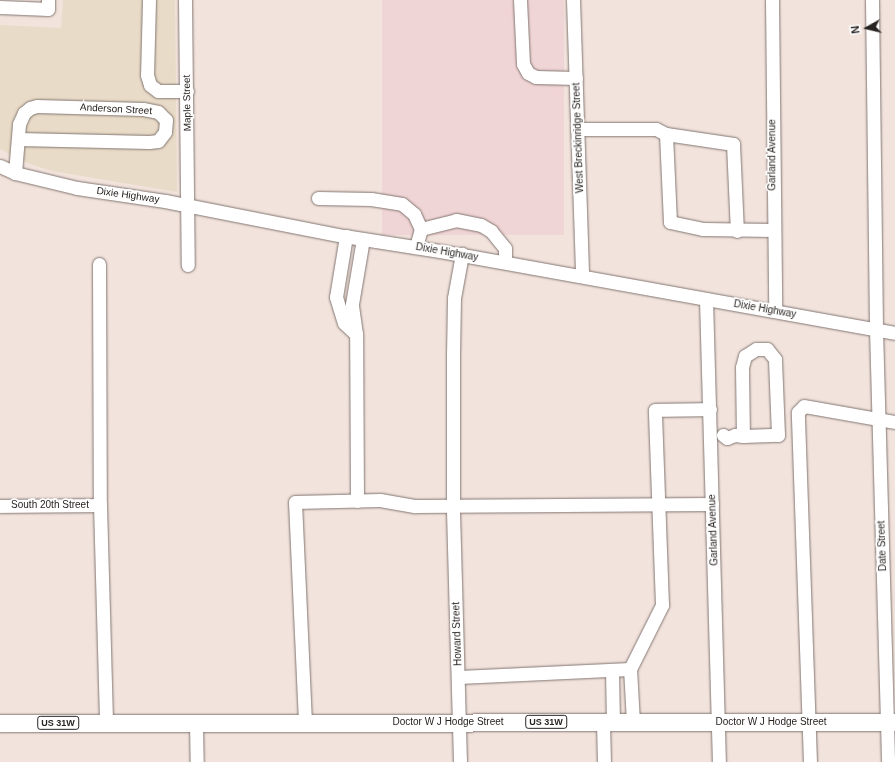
<!DOCTYPE html>
<style>
body{margin:0}
#map{position:relative;width:895px;height:762px;overflow:hidden;background:#f2e3dd;font-family:Helvetica,sans-serif}
div>[style]{position:absolute}
.commercial>*{inset:0;background:#f0d5d6;transform-origin:0 0}
.education>*{inset:0;background:#e8dbc7}
.roads{filter:drop-shadow(0 0 1px #837671) drop-shadow(0 0 1px #837671)}
.minor>*{height:13px;margin:-6.5px;padding:0 6.5px;transform-origin:6.5px;border-radius:6.5px;background:#fff}
.major>*{height:17px;margin:-8.5px;padding:0 8.5px;transform-origin:8.5px;border-radius:8.5px;background:#fff}
span{translate:-50% -50%;white-space:nowrap;text-align:center;line-height:1.15;-webkit-text-stroke:3.5px #fff;paint-order:stroke}
.shield-label span{padding:1px 3px;background:#fff;border:1px solid;border-radius:3px;-webkit-text-stroke-width:0}
.shield-label{font-size:9px;color:#282321;font-weight:700}
.street-label{font-size:10px;color:#282321}
.north{position:absolute;left:847px;top:8px;width:40px;height:40px;-webkit-text-stroke:3px #fff;paint-order:stroke;rotate:262deg;font-size:11px;font-weight:700;line-height:16px;text-align:center;color:#282321}
.north::after{content:'';display:block;margin:auto;width:14px;height:18px;background:#282321;clip-path:polygon(50% 0,100% 100%,50% 72%,0 100%)}
</style>
<div id="map">
<div class="commercial">
<div style="left:382px;top:0;width:182px;height:235px"></div>
</div>
<div class="education">
<div style="clip-path:polygon(63px 0,175px 0,177px 192px,52px 171px,30px 164px,0 149px,0 25px,61px 28px)"></div>
</div>
<div class="roads">
<div class="minor">
<div style="left:149px;top:0;width:75px;rotate:91.5deg"></div>
<div style="left:147px;top:75px;width:10px;rotate:73deg"></div>
<div style="left:150px;top:85px;width:10px;rotate:37deg"></div>
<div style="left:158px;top:91px;width:29px"></div>
<div style="left:185px;top:0;width:265px;rotate:89.4deg"></div>
<div style="left:520px;top:0;width:64px;rotate:87.3deg"></div>
<div style="left:523px;top:64px;width:10px;rotate:61deg"></div>
<div style="left:528px;top:73px;width:9px;rotate:27deg"></div>
<div style="left:536px;top:77px;width:40px;rotate:1.4deg"></div>
<div style="left:573px;top:0;width:276px;rotate:88.1deg"></div>
<div style="left:772px;top:0;width:311px;rotate:89.4deg"></div>
<div style="left:872px;top:0;width:329px;rotate:89.3deg"></div>
<div style="left:876px;top:329px;width:433px;rotate:88.4deg"></div>
<div style="left:0;top:7px;width:48px;rotate:2.4deg"></div>
<div style="left:48px;top:9px;width:9px;rotate:-90deg"></div>
<div style="left:577px;top:129px;width:79px"></div>
<div style="left:656px;top:129px;width:11px;rotate:27deg"></div>
<div style="left:666px;top:134px;width:68px;rotate:8.5deg"></div>
<div style="left:733px;top:144px;width:87px;rotate:87.4deg"></div>
<div style="left:666px;top:134px;width:88px;rotate:87.4deg"></div>
<div style="left:670px;top:222px;width:34px;rotate:12deg"></div>
<div style="left:703px;top:229px;width:70px;rotate:0.8deg"></div>
<div style="left:0;top:166px;width:17px;rotate:25deg"></div>
<div style="left:15px;top:173px;width:64px;rotate:13.6deg"></div>
<div style="left:77px;top:188px;width:89px;rotate:8.4deg"></div>
<div style="left:165px;top:201px;width:182px;rotate:11.1deg"></div>
<div style="left:344px;top:236px;width:97px;rotate:8.9deg"></div>
<div style="left:440px;top:251px;width:462px;rotate:10.2deg"></div>
<div style="left:15px;top:173px;width:49px;rotate:-85.3deg"></div>
<div style="left:19px;top:124px;width:12px;rotate:-66deg"></div>
<div style="left:24px;top:113px;width:8px;rotate:-40deg"></div>
<div style="left:30px;top:108px;width:7px;rotate:-16deg"></div>
<div style="left:37px;top:106px;width:106px;rotate:1.6deg"></div>
<div style="left:143px;top:109px;width:15px;rotate:11deg"></div>
<div style="left:158px;top:112px;width:11px;rotate:45deg"></div>
<div style="left:166px;top:120px;width:12px;rotate:95deg"></div>
<div style="left:165px;top:132px;width:11px;rotate:128deg"></div>
<div style="left:158px;top:141px;width:9px;rotate:174deg"></div>
<div style="left:149px;top:142px;width:131px;rotate:-178.7deg"></div>
<div style="left:318px;top:198px;width:53px;rotate:1.1deg"></div>
<div style="left:371px;top:199px;width:31px;rotate:9deg"></div>
<div style="left:402px;top:204px;width:16px;rotate:40deg"></div>
<div style="left:414px;top:214px;width:17px;rotate:65deg"></div>
<div style="left:421px;top:229px;width:19px;rotate:106deg"></div>
<div style="left:421px;top:229px;width:36px;rotate:-14deg"></div>
<div style="left:456px;top:220px;width:25px;rotate:11deg"></div>
<div style="left:481px;top:225px;width:12px;rotate:31deg"></div>
<div style="left:491px;top:231px;width:22px;rotate:51deg"></div>
<div style="left:505px;top:248px;width:14px;rotate:90deg"></div>
<div style="left:346px;top:236px;width:62px;rotate:99.3deg"></div>
<div style="left:336px;top:297px;width:27px;rotate:73deg"></div>
<div style="left:344px;top:323px;width:16px;rotate:43deg"></div>
<div style="left:99px;top:264px;width:241px;rotate:89.8deg"></div>
<div style="left:100px;top:505px;width:218px;rotate:88.4deg"></div>
<div style="left:706px;top:299px;width:463px;rotate:88.4deg"></div>
<div style="left:723px;top:435px;width:5px;rotate:37deg"></div>
<div style="left:727px;top:438px;width:9px;rotate:-21deg"></div>
<div style="left:735px;top:435px;width:8px;rotate:7deg"></div>
<div style="left:743px;top:436px;width:35px;rotate:-2deg"></div>
<div style="left:778px;top:435px;width:76px;rotate:-92.3deg"></div>
<div style="left:775px;top:359px;width:13px;rotate:-129deg"></div>
<div style="left:767px;top:349px;width:11px;rotate:180deg"></div>
<div style="left:756px;top:349px;width:13px;rotate:148deg"></div>
<div style="left:745px;top:356px;width:11px;rotate:105deg"></div>
<div style="left:742px;top:367px;width:69px;rotate:89.2deg"></div>
<div style="left:357px;top:501px;width:167px;rotate:-90.3deg"></div>
<div style="left:356px;top:334px;width:30px;rotate:-98deg"></div>
<div style="left:352px;top:304px;width:66px;rotate:-80.4deg"></div>
<div style="left:0;top:506px;width:100px;rotate:-0.6deg"></div>
<div style="left:612px;top:671px;width:52px;rotate:88.9deg"></div>
<div style="left:459px;top:677px;width:171px;rotate:-2.7deg"></div>
<div style="left:305px;top:722px;width:220px;rotate:-92.6deg"></div>
<div style="left:295px;top:502px;width:85px;rotate:-1.3deg"></div>
<div style="left:380px;top:500px;width:36px;rotate:10deg"></div>
<div style="left:415px;top:506px;width:297px;rotate:-0.4deg"></div>
<div style="left:603px;top:722px;width:40px;rotate:88.6deg"></div>
<div style="left:633px;top:722px;width:53px;rotate:-93.2deg"></div>
<div style="left:630px;top:669px;width:72px;rotate:-63.4deg"></div>
<div style="left:662px;top:605px;width:195px;rotate:-92.1deg"></div>
<div style="left:655px;top:410px;width:55px;rotate:-1deg"></div>
<div style="left:196px;top:723px;width:39px;rotate:89deg"></div>
<div style="left:460px;top:762px;width:257px;rotate:-91.6deg"></div>
<div style="left:453px;top:505px;width:150px;rotate:-90deg"></div>
<div style="left:453px;top:355px;width:57px;rotate:-89deg"></div>
<div style="left:454px;top:298px;width:45px;rotate:-79.7deg"></div>
<div style="left:810px;top:762px;width:350px;rotate:-92deg"></div>
<div style="left:798px;top:412px;width:8px;rotate:-45deg"></div>
<div style="left:804px;top:406px;width:92px;rotate:10deg"></div>
</div>
<div class="major">
<div style="left:0;top:723px;width:895px;rotate:-0.06deg"></div>
</div>
</div>
<div class="shield-label">
<span style="left:546px;top:722px">US 31W</span>
<span style="left:58px;top:723px">US 31W</span>
</div>
<div class="street-label">
<span style="left:187px;top:103px;rotate:-91deg">Maple Street</span>
<span style="left:116px;top:109px;rotate:3deg">Anderson Street</span>
<span style="left:578px;top:138px;rotate:-92deg">West Breckinridge Street</span>
<span style="left:772px;top:155px;rotate:-90deg">Garland Avenue</span>
<span style="left:128px;top:195px;rotate:8deg">Dixie Highway</span>
<span style="left:447px;top:252px;rotate:10deg">Dixie Highway</span>
<span style="left:765px;top:309px;rotate:10deg">Dixie Highway</span>
<span style="left:50px;top:505px">South 20th Street</span>
<span style="left:713px;top:530px;rotate:-92deg">Garland Avenue</span>
<span style="left:882px;top:546px;rotate:-92deg">Date Street</span>
<span style="left:457px;top:634px;rotate:-92deg">Howard Street</span>
<span style="left:448px;top:722px">Doctor W J Hodge Street</span>
<span style="left:771px;top:722px">Doctor W J Hodge Street</span>
</div>
<div class="north">N</div>
</div>
